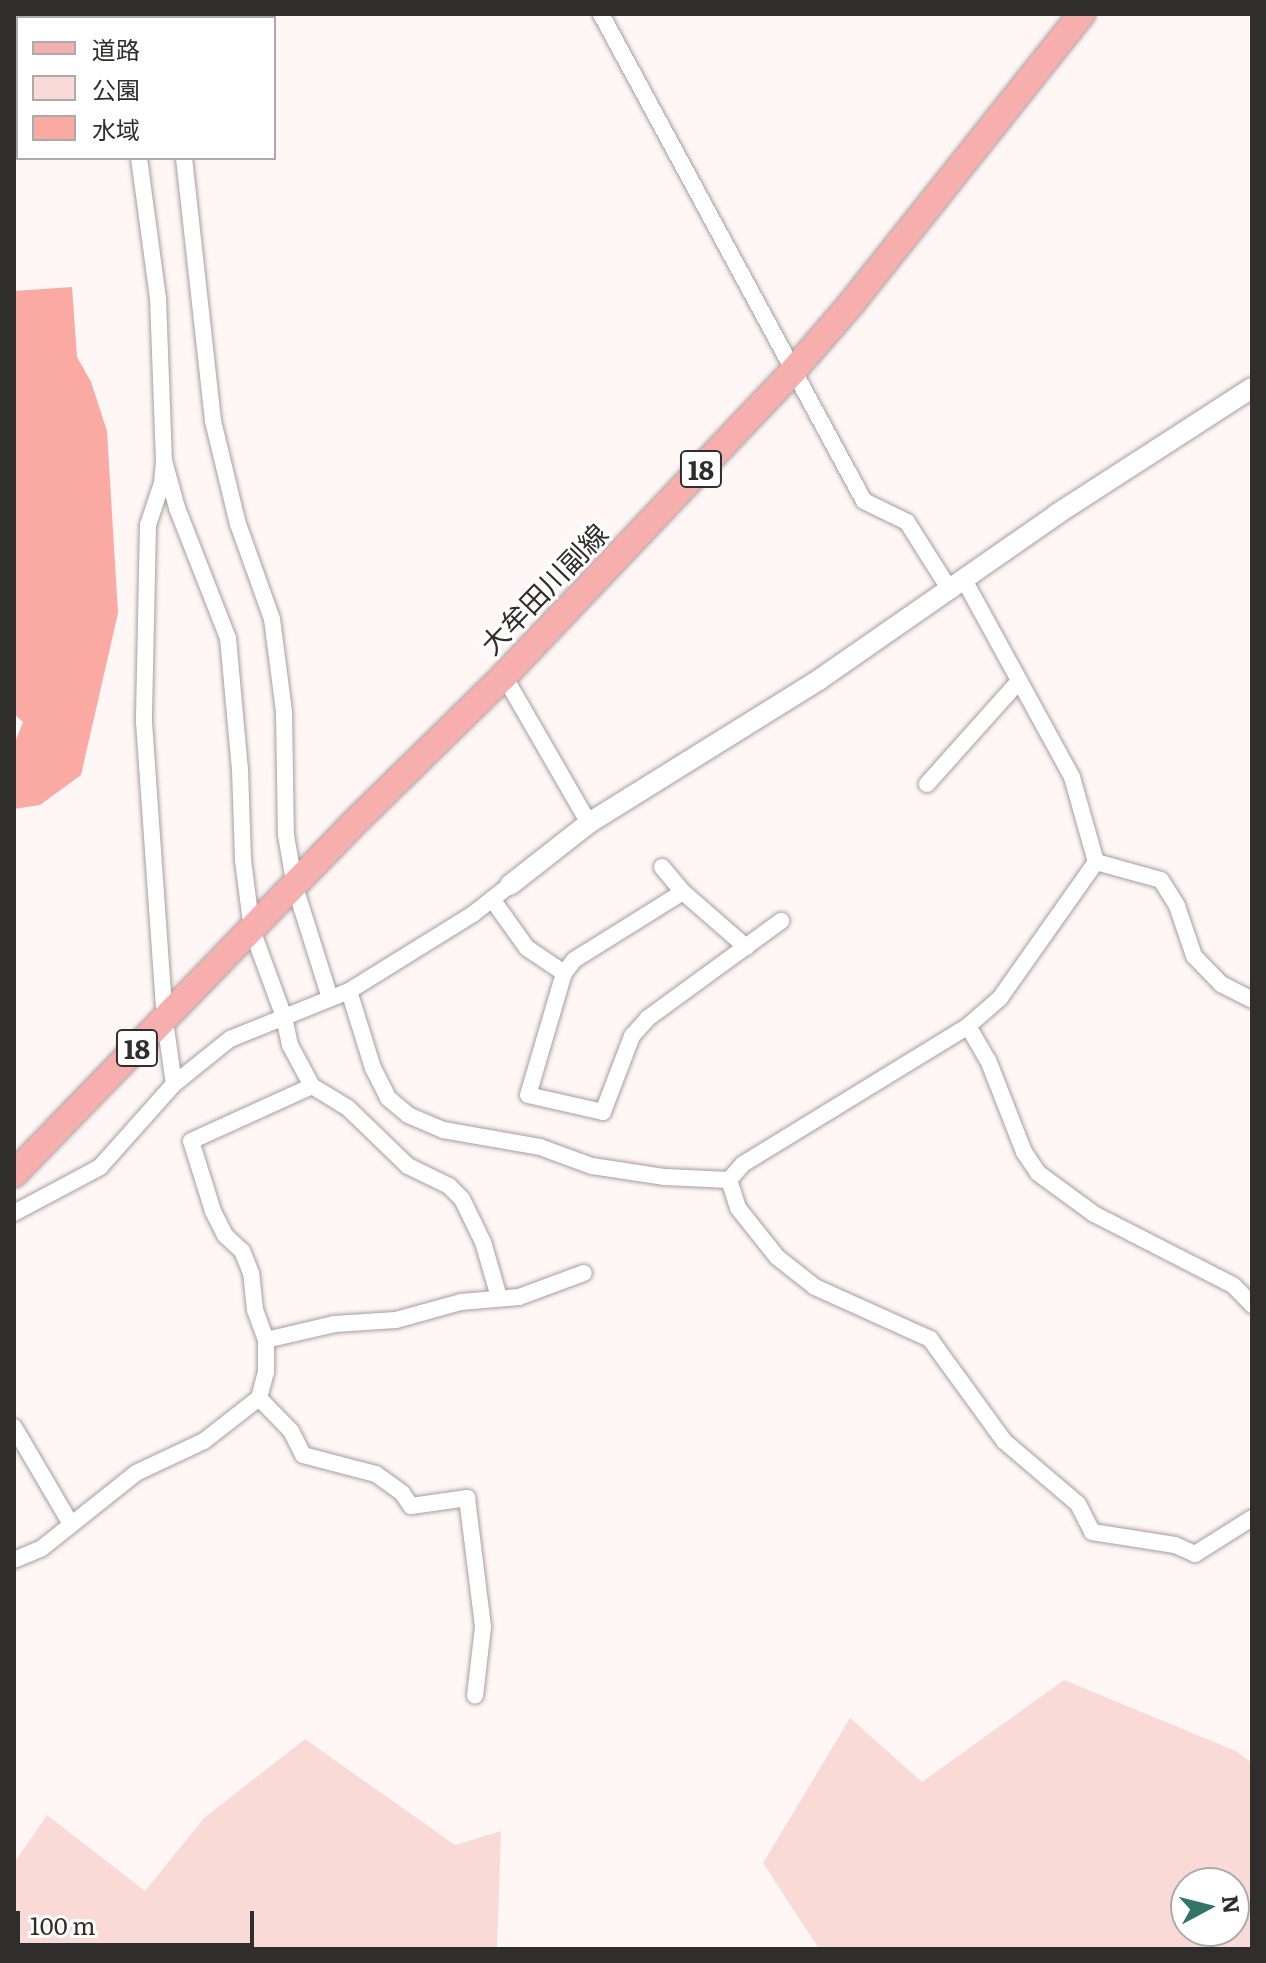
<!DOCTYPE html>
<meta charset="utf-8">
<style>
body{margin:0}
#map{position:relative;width:1266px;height:1963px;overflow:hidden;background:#fff7f6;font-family:Literata,"Noto Sans JP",serif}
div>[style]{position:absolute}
.green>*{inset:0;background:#fadad7}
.water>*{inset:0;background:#fba9a3}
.roads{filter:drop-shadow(0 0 2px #a69f9e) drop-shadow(0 0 2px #a69f9e)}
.minor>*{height:16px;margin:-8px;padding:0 8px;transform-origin:8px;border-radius:8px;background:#fff}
.tertiary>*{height:20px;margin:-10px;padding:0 10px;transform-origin:10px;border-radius:10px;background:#fff}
.primary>*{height:26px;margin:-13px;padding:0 13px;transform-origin:13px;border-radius:13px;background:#f6afad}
span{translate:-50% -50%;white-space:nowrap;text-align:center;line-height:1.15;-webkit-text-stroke:6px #fff;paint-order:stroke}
.shield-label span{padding:2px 6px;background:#fff;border:2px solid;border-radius:6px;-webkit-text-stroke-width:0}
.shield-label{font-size:26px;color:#302d2d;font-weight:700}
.street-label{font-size:28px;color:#302d2d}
.frame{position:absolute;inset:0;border:16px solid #302d2d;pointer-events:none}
.legend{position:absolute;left:16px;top:16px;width:260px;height:144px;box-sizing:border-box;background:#fff;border:2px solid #acabab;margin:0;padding:10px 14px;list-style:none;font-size:24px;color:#302d2d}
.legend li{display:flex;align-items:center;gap:16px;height:40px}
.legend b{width:40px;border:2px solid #acabab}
.north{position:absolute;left:1170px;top:1867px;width:80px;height:80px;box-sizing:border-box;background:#fff;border:2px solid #acabab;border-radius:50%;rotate:83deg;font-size:22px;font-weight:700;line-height:32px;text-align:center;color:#302d2d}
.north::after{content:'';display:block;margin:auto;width:28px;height:36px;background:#327567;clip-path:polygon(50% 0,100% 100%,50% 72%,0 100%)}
.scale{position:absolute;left:16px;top:1911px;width:238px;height:36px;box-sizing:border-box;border:4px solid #302d2d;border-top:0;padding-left:10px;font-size:24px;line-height:28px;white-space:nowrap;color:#302d2d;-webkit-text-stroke:6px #fff;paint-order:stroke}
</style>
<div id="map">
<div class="green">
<div style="clip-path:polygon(evenodd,1064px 1680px,1236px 1751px,1252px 1763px,1252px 1949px,819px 1949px,763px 1863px,850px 1718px,922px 1782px,1064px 1680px,1186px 1883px,1234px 1883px,1234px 1931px,1186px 1931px,1186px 1883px)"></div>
<div style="clip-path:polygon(305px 1739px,455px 1845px,501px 1831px,497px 1949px,14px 1949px,14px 1863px,47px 1815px,145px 1891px,204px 1818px)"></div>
</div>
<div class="water">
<div style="clip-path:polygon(72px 287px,77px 357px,91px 382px,107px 431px,118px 613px,81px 775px,40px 805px,14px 809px,14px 745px,23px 722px,14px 714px,14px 291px)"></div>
</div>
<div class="roads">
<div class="minor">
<div style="left:118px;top:14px;width:4px;rotate:90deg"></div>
<div style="left:169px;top:14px;width:4px;rotate:76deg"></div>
<div style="left:601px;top:14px;width:553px;rotate:61.63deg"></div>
<div style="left:864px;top:501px;width:48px;rotate:26deg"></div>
<div style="left:907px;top:522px;width:80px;rotate:57.7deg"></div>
<div style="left:139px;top:158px;width:141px;rotate:82.3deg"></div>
<div style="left:158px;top:298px;width:163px;rotate:87.9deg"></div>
<div style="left:164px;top:461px;width:22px;rotate:95deg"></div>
<div style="left:162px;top:483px;width:44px;rotate:108.4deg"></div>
<div style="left:148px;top:525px;width:197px;rotate:91.2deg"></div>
<div style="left:144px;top:722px;width:300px;rotate:86deg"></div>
<div style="left:165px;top:1021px;width:64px;rotate:81.9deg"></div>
<div style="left:184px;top:158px;width:265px;rotate:83.7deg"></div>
<div style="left:213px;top:421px;width:106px;rotate:76.4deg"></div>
<div style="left:238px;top:524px;width:101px;rotate:70.3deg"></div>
<div style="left:272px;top:619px;width:94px;rotate:82.6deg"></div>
<div style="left:284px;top:712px;width:123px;rotate:89.1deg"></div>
<div style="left:286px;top:835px;width:53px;rotate:80.2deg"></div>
<div style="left:295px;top:887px;width:116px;rotate:72.5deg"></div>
<div style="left:164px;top:461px;width:49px;rotate:74.5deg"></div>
<div style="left:177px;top:508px;width:140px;rotate:68.6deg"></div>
<div style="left:228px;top:638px;width:132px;rotate:84.8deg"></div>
<div style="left:240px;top:769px;width:91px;rotate:88.1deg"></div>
<div style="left:243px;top:860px;width:71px;rotate:82.7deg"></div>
<div style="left:252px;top:930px;width:93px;rotate:69.8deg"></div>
<div style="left:284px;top:1017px;width:29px;rotate:78deg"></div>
<div style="left:290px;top:1045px;width:47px;rotate:61.8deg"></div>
<div style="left:312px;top:1086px;width:42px;rotate:31.4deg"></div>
<div style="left:348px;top:1108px;width:83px;rotate:44deg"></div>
<div style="left:408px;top:1166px;width:46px;rotate:26deg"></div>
<div style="left:449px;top:1186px;width:18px;rotate:45deg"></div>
<div style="left:462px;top:1199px;width:48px;rotate:64deg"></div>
<div style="left:483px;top:1242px;width:57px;rotate:73.8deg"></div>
<div style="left:504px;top:676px;width:170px;rotate:60deg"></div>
<div style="left:927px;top:784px;width:138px;rotate:-48.2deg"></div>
<div style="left:1096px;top:862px;width:67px;rotate:15.5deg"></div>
<div style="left:1161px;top:880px;width:31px;rotate:58deg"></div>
<div style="left:1177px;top:906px;width:53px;rotate:71.2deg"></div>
<div style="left:1194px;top:956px;width:39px;rotate:46deg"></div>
<div style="left:1221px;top:984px;width:35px;rotate:27deg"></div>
<div style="left:662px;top:867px;width:33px;rotate:50deg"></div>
<div style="left:683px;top:892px;width:84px;rotate:41.1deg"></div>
<div style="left:492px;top:899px;width:60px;rotate:54.5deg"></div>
<div style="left:527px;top:948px;width:45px;rotate:34deg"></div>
<div style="left:564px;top:973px;width:127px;rotate:106.4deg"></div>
<div style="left:528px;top:1095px;width:77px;rotate:12.8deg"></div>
<div style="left:603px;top:1112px;width:81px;rotate:-69.1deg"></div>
<div style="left:632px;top:1036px;width:24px;rotate:-48deg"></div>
<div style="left:648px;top:1018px;width:165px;rotate:-36.1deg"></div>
<div style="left:564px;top:973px;width:16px;rotate:-52deg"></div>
<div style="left:574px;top:960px;width:128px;rotate:-32deg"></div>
<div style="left:349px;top:991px;width:81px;rotate:72.7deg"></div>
<div style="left:373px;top:1068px;width:34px;rotate:63deg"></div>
<div style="left:388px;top:1098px;width:26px;rotate:40deg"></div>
<div style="left:408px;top:1115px;width:38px;rotate:23deg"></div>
<div style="left:443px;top:1130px;width:98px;rotate:9.9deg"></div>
<div style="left:540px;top:1147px;width:55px;rotate:20.1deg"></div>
<div style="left:592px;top:1166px;width:74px;rotate:8.6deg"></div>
<div style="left:665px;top:1177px;width:64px;rotate:2.7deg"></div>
<div style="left:968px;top:1026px;width:39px;rotate:60deg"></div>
<div style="left:988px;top:1060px;width:99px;rotate:68.6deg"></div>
<div style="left:1024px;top:1152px;width:25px;rotate:56deg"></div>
<div style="left:1038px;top:1173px;width:69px;rotate:36.2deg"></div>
<div style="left:1094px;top:1214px;width:156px;rotate:27.1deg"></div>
<div style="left:1233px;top:1285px;width:28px;rotate:46deg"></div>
<div style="left:729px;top:1180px;width:21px;rotate:-49deg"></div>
<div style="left:743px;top:1164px;width:264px;rotate:-31.5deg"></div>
<div style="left:968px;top:1026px;width:43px;rotate:-41.2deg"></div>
<div style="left:1000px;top:998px;width:166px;rotate:-54.8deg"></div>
<div style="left:1096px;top:862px;width:88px;rotate:-105.8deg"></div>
<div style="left:1072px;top:777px;width:225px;rotate:-118.7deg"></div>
<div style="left:729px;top:1180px;width:29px;rotate:72deg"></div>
<div style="left:738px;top:1208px;width:63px;rotate:51.5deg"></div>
<div style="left:777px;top:1257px;width:48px;rotate:38.3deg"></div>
<div style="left:815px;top:1287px;width:126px;rotate:24.3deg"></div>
<div style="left:930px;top:1339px;width:126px;rotate:54deg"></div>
<div style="left:1004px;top:1441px;width:97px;rotate:40.4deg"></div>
<div style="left:1078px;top:1504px;width:31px;rotate:63deg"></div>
<div style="left:1092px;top:1532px;width:84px;rotate:8.9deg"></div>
<div style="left:1175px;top:1545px;width:22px;rotate:24deg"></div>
<div style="left:1195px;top:1554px;width:67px;rotate:-32.3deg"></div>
<div style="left:14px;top:1213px;width:98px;rotate:-28.1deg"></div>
<div style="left:100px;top:1167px;width:111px;rotate:-48.3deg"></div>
<div style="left:174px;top:1084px;width:72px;rotate:-38.8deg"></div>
<div style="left:230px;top:1039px;width:128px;rotate:-22deg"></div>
<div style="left:349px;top:991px;width:146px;rotate:-31.8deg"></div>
<div style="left:473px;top:914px;width:47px;rotate:-38.1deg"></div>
<div style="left:266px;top:1340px;width:71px;rotate:-13.1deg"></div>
<div style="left:335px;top:1324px;width:61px;rotate:-3.8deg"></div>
<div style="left:396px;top:1320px;width:67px;rotate:-15.5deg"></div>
<div style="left:461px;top:1302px;width:58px;rotate:-4.9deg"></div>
<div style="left:519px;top:1297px;width:69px;rotate:-20.3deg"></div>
<div style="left:259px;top:1398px;width:46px;rotate:45.9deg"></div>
<div style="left:291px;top:1431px;width:27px;rotate:63deg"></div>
<div style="left:303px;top:1455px;width:75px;rotate:14.6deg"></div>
<div style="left:376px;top:1474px;width:32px;rotate:36deg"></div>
<div style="left:402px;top:1493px;width:16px;rotate:55deg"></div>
<div style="left:411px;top:1506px;width:57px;rotate:-8.1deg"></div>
<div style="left:467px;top:1498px;width:130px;rotate:82.9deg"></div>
<div style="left:483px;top:1627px;width:69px;rotate:96.6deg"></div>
<div style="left:14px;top:1427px;width:113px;rotate:59.6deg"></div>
<div style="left:14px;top:1560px;width:30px;rotate:-23deg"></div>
<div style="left:42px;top:1548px;width:120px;rotate:-38.6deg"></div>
<div style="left:136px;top:1473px;width:75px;rotate:-25.2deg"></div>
<div style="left:204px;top:1441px;width:70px;rotate:-38deg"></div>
<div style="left:259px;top:1398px;width:27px;rotate:-75deg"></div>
<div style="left:266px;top:1372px;width:32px;rotate:-90deg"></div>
<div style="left:266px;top:1340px;width:32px;rotate:-110deg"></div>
<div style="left:255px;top:1310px;width:37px;rotate:-96deg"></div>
<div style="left:251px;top:1273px;width:24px;rotate:-112deg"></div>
<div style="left:242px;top:1251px;width:23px;rotate:-137deg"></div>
<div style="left:225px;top:1235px;width:27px;rotate:-117deg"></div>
<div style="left:213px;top:1211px;width:73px;rotate:-107.4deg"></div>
<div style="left:191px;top:1141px;width:133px;rotate:-24.4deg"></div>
</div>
<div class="tertiary">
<div style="left:510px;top:885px;width:100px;rotate:-38.1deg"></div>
<div style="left:589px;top:823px;width:272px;rotate:-31.9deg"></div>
<div style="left:820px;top:679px;width:289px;rotate:-34.8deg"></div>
<div style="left:1057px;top:514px;width:232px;rotate:-32.9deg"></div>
</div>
<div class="primary">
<div style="left:14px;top:1174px;width:483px;rotate:-45.9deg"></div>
<div style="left:350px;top:827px;width:216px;rotate:-44.4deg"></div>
<div style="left:504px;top:676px;width:420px;rotate:-46.5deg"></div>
<div style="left:793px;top:371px;width:89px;rotate:-49.1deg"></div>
<div style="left:851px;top:304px;width:371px;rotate:-51.5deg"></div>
</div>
</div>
<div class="shield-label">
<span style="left:701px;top:469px">18</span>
<span style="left:137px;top:1048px">18</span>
</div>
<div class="street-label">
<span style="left:543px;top:588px;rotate:-46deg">大牟田川副線</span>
</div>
<div class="frame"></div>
<ul class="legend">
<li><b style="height:10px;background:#f6afad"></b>道路</li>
<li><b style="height:22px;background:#fadad7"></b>公園</li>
<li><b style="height:22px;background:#fba9a3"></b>水域</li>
</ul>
<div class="north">N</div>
<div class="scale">100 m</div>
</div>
